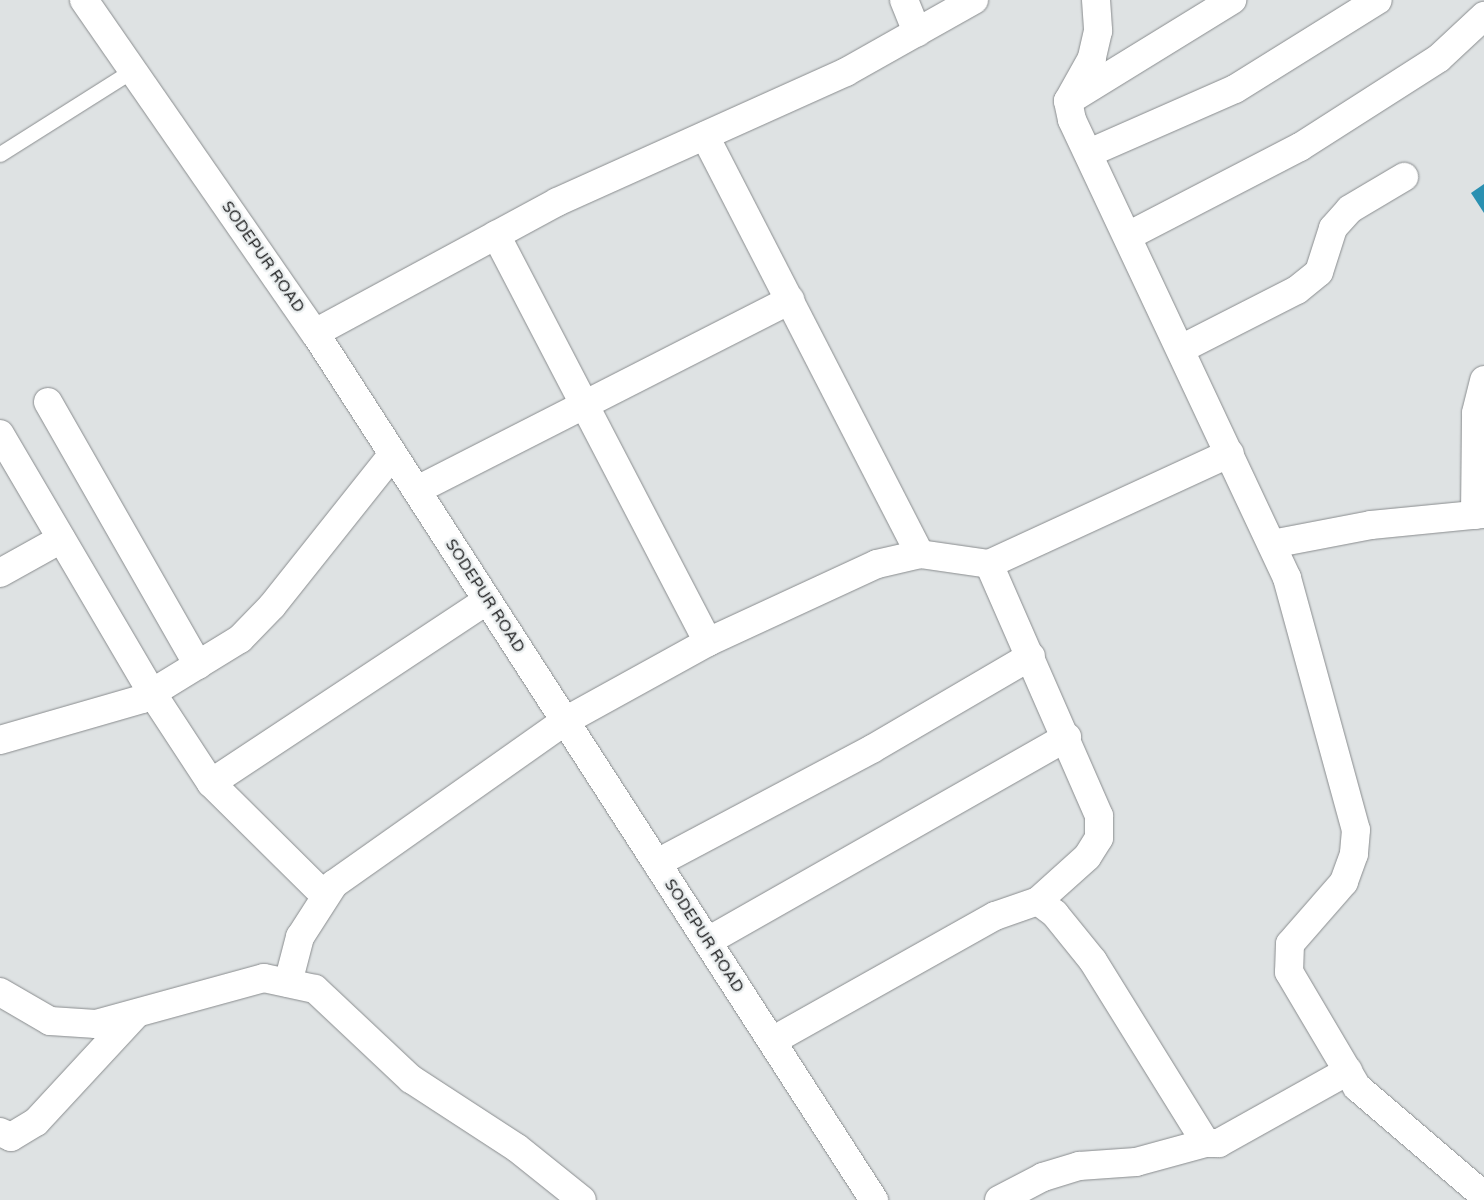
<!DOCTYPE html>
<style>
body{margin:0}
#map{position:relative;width:1484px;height:1200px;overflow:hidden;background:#dee2e3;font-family:"Varela Round",sans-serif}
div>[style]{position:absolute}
.water>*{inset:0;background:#2a90b1}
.roads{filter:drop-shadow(0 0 1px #898c8e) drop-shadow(0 0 1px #898c8e)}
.lane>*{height:15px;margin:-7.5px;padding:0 7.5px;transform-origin:7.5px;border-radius:7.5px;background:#fff}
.street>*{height:28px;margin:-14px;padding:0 14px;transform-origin:14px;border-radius:14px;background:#fff}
.secondary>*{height:28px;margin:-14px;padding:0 14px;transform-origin:14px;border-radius:14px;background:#fff}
.primary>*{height:28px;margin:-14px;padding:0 14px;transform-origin:14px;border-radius:14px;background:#fff}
span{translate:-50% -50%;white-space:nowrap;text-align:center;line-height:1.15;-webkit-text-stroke:5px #ebeff0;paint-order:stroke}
.street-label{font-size:16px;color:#1f2021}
</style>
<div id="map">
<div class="water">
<div style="clip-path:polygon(1484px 184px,1484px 213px,1471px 193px)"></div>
</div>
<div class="roads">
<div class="lane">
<div style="left:0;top:154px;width:157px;rotate:-32.3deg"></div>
</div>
<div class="street">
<div style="left:904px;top:0;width:35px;rotate:68deg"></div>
<div style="left:1068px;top:101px;width:193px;rotate:-31.6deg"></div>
<div style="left:705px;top:136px;width:470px;rotate:62.8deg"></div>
<div style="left:1089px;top:153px;width:159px;rotate:-23.7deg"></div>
<div style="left:1235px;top:89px;width:168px;rotate:-31.9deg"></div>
<div style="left:496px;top:235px;width:459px;rotate:62.5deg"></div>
<div style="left:1128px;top:236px;width:194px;rotate:-27.4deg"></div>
<div style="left:1300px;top:147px;width:165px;rotate:-32.6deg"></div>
<div style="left:1439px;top:58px;width:62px;rotate:-43deg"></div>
<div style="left:315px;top:333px;width:275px;rotate:-28.4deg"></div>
<div style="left:557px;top:202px;width:317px;rotate:-24.2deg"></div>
<div style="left:846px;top:72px;width:147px;rotate:-29.4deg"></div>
<div style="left:1181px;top:349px;width:130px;rotate:-27deg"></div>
<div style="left:1297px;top:290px;width:28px;rotate:-39deg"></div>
<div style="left:1319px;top:272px;width:46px;rotate:-72.3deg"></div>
<div style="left:1333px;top:228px;width:25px;rotate:-48deg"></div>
<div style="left:1350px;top:209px;width:63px;rotate:-30.7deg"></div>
<div style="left:48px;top:402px;width:303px;rotate:60.3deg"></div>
<div style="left:0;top:434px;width:300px;rotate:59.6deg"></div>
<div style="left:152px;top:693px;width:108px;rotate:56.8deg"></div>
<div style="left:211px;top:783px;width:159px;rotate:44.7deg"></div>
<div style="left:417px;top:490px;width:419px;rotate:-27deg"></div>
<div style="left:1475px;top:515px;width:102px;rotate:-89.4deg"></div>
<div style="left:1476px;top:413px;width:34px;rotate:-76deg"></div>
<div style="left:1272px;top:544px;width:101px;rotate:-10.9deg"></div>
<div style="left:1371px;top:525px;width:114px;rotate:-5.6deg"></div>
<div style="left:989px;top:564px;width:275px;rotate:66.4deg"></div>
<div style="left:1099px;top:816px;width:22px;rotate:90deg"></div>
<div style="left:1099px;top:838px;width:22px;rotate:122deg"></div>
<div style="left:1087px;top:857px;width:66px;rotate:138.1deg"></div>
<div style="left:0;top:573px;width:70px;rotate:-29.1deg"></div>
<div style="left:0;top:740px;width:148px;rotate:-16.1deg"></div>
<div style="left:142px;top:699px;width:115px;rotate:-31.5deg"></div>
<div style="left:240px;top:639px;width:46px;rotate:-45.9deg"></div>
<div style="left:272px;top:606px;width:194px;rotate:-51.5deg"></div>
<div style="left:211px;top:783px;width:331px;rotate:-33.5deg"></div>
<div style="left:657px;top:863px;width:243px;rotate:-27.9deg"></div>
<div style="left:872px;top:749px;width:184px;rotate:-30.3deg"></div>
<div style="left:708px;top:941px;width:413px;rotate:-29.6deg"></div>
<div style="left:288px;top:983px;width:48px;rotate:-75.4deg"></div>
<div style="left:300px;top:937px;width:63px;rotate:-57.3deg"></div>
<div style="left:334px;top:884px;width:283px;rotate:-35.2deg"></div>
<div style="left:565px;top:721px;width:163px;rotate:-28.9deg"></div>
<div style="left:708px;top:642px;width:186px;rotate:-24.8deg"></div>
<div style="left:877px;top:564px;width:44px;rotate:-13.1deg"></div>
<div style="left:920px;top:554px;width:70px;rotate:8.2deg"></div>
<div style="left:989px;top:564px;width:265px;rotate:-24.7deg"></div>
<div style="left:772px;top:1041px;width:256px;rotate:-29.3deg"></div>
<div style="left:995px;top:916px;width:46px;rotate:-19.2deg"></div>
<div style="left:1038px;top:901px;width:21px;rotate:37deg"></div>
<div style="left:1055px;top:914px;width:60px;rotate:51deg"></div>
<div style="left:1093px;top:961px;width:214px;rotate:58.2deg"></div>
<div style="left:1206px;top:1143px;width:13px"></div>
<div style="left:1219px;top:1143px;width:148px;rotate:-29.2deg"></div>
<div style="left:999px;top:1200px;width:50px;rotate:-27.6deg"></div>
<div style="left:1043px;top:1177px;width:38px;rotate:-17deg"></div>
<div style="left:1079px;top:1166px;width:57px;rotate:-4deg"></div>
<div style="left:1136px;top:1162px;width:73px;rotate:-15.2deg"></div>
</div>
<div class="secondary">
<div style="left:1096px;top:0;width:31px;rotate:86deg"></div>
<div style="left:1098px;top:31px;width:28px;rotate:103deg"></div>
<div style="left:1092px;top:58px;width:49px;rotate:119.2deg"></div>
<div style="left:1068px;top:101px;width:19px;rotate:78deg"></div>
<div style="left:1072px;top:120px;width:506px;rotate:64.85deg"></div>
<div style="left:1287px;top:578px;width:261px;rotate:74.7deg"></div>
<div style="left:1356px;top:830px;width:24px;rotate:95deg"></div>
<div style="left:1354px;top:854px;width:30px;rotate:110deg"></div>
<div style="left:1344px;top:882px;width:82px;rotate:131.1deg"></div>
<div style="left:1290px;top:944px;width:28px;rotate:92deg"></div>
<div style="left:1289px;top:972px;width:134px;rotate:59.4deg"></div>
<div style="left:1357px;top:1087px;width:167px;rotate:40.6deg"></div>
<div style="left:0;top:992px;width:58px;rotate:30.1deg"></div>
<div style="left:50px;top:1021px;width:46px;rotate:3.7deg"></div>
<div style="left:96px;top:1024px;width:174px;rotate:-15.3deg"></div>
<div style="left:264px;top:978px;width:52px;rotate:12.2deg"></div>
<div style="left:315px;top:989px;width:132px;rotate:43.2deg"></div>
<div style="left:411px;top:1079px;width:126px;rotate:33.1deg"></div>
<div style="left:517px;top:1148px;width:83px;rotate:38.7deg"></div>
<div style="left:0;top:1132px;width:12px;rotate:24deg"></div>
<div style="left:11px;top:1137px;width:29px;rotate:-31deg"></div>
<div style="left:36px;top:1122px;width:146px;rotate:-47.2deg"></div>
</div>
<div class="primary">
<div style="left:84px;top:0;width:405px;rotate:55.3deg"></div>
<div style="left:315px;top:333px;width:1032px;rotate:57.19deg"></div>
</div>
</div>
<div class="street-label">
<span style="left:263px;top:257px;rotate:55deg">SODEPUR ROAD</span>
<span style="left:485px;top:596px;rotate:57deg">SODEPUR ROAD</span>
<span style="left:704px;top:936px;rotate:57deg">SODEPUR ROAD</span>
</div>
</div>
